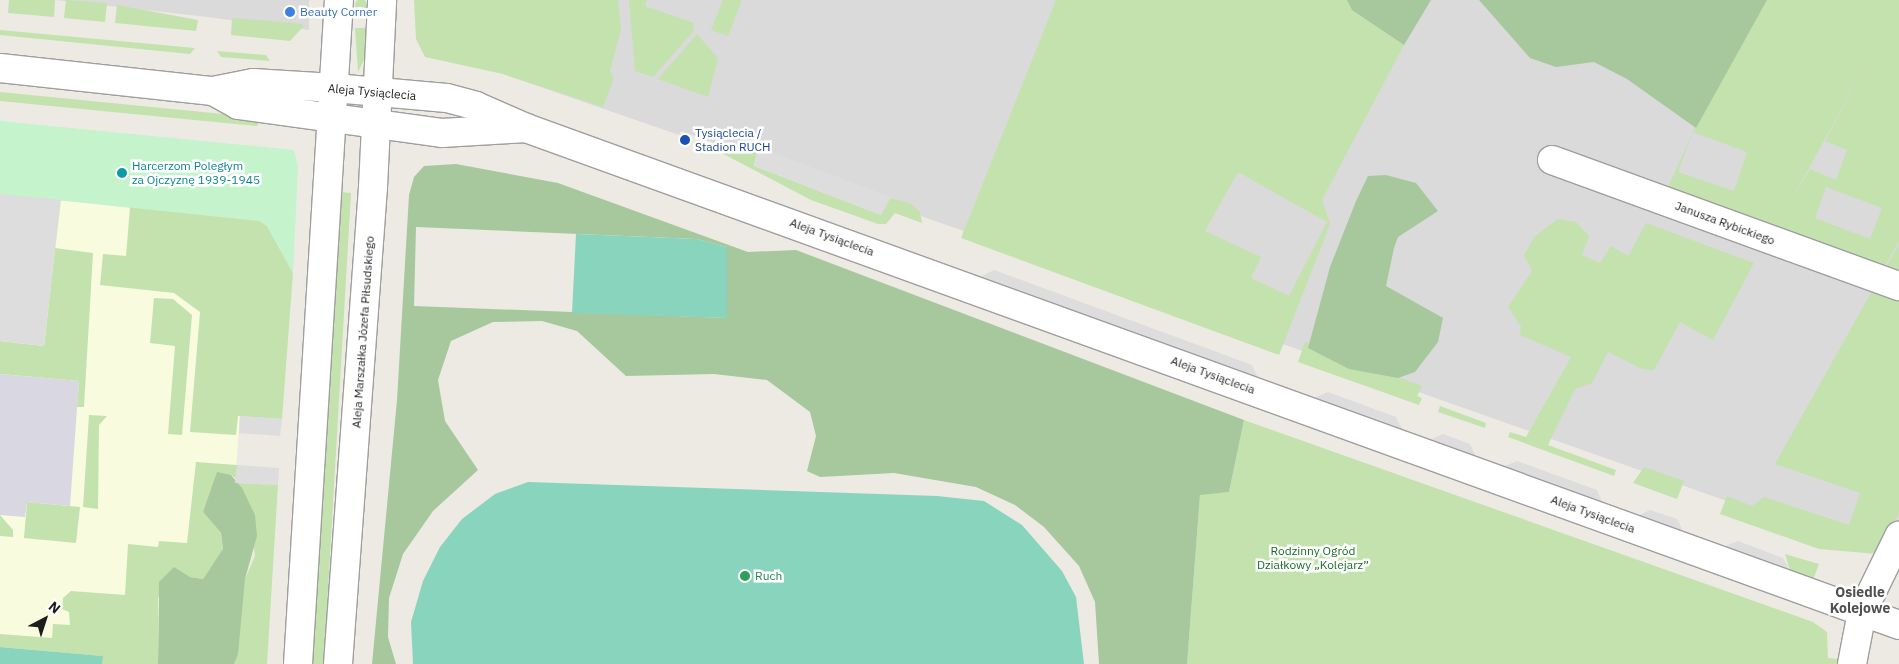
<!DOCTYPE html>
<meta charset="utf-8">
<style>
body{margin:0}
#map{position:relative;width:1899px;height:664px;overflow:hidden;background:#edeae3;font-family:"IBM Plex Sans",sans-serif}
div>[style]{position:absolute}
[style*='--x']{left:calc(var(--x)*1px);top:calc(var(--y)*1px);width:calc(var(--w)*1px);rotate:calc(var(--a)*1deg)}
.residential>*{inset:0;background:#dadada}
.education>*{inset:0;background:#f9fbde}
.grass>*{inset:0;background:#c3e2ae}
.round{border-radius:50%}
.forest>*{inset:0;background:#a6c89c}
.park>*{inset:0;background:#c4f3cc}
.pitch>*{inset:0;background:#89d4bd}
.parking>*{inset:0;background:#ddd}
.plaza>*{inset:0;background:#d9d8e2}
.roads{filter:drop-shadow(1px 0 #9e9e9e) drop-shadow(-1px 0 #9e9e9e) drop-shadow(0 1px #9e9e9e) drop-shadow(0 -1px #9e9e9e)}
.minor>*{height:28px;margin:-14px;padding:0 14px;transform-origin:14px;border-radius:14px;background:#fff}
.tertiary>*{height:28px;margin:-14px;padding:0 14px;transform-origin:14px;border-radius:14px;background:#fff}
.dots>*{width:14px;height:14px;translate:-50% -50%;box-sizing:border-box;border:2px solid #fff;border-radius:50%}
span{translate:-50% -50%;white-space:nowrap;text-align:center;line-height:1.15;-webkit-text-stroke:5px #fff;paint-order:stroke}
.shop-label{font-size:12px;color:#366cbe}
.left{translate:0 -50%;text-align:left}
.street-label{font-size:12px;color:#1d1d1d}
.transit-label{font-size:12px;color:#164399}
.culture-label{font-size:12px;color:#0d838f}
.park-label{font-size:12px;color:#176e25}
.leisure-label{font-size:12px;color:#27864d}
.neighbourhood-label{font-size:14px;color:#505050;font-weight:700}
.north{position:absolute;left:20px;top:594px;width:50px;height:50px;-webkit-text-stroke:4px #fff;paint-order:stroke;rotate:40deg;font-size:14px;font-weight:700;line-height:20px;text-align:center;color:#1d1d1d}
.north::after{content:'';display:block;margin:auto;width:18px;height:22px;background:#1d1d1d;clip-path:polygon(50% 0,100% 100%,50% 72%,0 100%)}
</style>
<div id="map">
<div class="residential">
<i style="clip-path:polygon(56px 0,309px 0,309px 30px,199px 16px)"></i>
<i style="clip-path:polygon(528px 0,1899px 0,1899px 562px,681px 131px,679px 135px,503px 74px)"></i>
</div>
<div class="education">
<i style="clip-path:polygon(0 194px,254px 221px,222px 664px,0 664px)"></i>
</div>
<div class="grass">
<i class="round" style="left:355px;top:-1px;width:12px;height:12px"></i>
<i style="clip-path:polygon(9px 0,55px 0,54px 17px,8px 13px)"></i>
<i style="clip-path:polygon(66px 0,107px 3px,105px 22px,64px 18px)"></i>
<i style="clip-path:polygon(414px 0,618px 0,621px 29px,610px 71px,614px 78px,603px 107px,503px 74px,425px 57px,416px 39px)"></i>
<i style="clip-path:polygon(629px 0,647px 0,645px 6px,694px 23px,693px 32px,653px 77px,635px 71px)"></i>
<i style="clip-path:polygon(723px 0,742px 0,728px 36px,711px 30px)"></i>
<i style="clip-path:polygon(evenodd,1056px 0,1347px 0,1352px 10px,1404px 45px,1322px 200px,1330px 224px,1279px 355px,961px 238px,1056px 0,1238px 172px,1327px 222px,1289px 296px,1251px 278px,1261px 257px,1205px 231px,1238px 172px)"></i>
<i style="clip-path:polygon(evenodd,1767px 0,1899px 0,1899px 241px,1882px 271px,1668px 187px,1693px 132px,1767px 0,1868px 60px,1825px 141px,1847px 150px,1836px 180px,1810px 169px,1791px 201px,1868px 60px,1767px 0,1693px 132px,1747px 152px,1734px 191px,1678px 172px,1693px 132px,1767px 0,1826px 187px,1882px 208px,1870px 239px,1815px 218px,1826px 187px)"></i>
<i style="clip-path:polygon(117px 5px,198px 20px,196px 31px,115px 23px)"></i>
<i style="clip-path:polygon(232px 18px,303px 24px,303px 27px,290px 41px,231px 35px)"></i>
<i style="clip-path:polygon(355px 28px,367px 28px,367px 54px,358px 72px)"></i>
<i style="clip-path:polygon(0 30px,195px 48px,190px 54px,0 35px)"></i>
<i style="clip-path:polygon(697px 34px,718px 58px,708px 97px,658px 79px)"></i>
<i style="clip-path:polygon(217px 51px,266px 55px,270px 61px,221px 57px)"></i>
<i style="clip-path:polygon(0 92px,263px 118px,257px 126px,0 101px)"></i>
<i style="clip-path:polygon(0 121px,118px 166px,134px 134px,267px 226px,293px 273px,282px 419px,238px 416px,236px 435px,190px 432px,200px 312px,174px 293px,100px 285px,103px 254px,126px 256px,130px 207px,0 194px)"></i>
<i style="clip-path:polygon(715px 139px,739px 148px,758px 146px,754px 166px,881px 215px,889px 198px,910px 203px,920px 212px,922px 223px,895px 213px,886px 224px,878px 224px,811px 200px,710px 147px)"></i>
<i style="clip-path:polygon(341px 192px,351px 193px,327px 607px,323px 664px,312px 664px)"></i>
<i style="clip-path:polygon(1558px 219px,1576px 222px,1589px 236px,1582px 255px,1600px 263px,1611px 246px,1628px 256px,1646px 223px,1754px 263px,1713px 340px,1680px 322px,1654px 370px,1642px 369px,1608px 352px,1592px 383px,1575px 389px,1548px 445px,1616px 470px,1614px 476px,1508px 437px,1510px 432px,1526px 437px,1571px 357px,1520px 335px,1521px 327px,1508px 307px,1532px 271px,1524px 255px,1535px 236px)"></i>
<i style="clip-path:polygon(1899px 244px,1899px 278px,1883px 272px)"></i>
<i style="clip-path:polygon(55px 248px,93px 253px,84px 407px,77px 407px,79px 381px,0 374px,0 341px,44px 346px)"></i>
<i style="clip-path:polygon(1872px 291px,1899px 301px,1899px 514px,1877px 554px,1819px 549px,1720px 514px,1727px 496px,1752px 506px,1764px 497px,1849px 525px,1860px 493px,1775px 464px)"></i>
<i style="clip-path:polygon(154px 298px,173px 299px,192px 315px,182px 435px,168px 434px,175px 346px,150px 343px)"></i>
<i style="clip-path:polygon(1305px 342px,1422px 386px,1417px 396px,1422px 398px,1419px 405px,1298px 362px)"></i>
<i style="clip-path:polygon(1440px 406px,1486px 423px,1485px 428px,1438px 412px)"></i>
<i style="clip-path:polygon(89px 415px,107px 416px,99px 425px,98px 509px,83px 507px)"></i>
<i style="clip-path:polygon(1244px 420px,1813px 622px,1827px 632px,1828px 658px,1838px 659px,1837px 664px,1187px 664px,1200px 494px,1229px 492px)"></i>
<i style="clip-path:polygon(196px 462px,237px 465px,236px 479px,231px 475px,214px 484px,203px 512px,221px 533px,223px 550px,203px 579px,190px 577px,158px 597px,158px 664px,102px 664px,102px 656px,0 647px,0 634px,52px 638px,53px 624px,70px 625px,69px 612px,62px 609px,63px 598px,71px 591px,125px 595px,128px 544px,158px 547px,159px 541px,187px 543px)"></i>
<i style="clip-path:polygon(1644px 467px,1684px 481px,1677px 499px,1633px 483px)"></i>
<i style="clip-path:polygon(238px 483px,278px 485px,267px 664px,234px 664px,245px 579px,255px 556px,249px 503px)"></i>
<i style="clip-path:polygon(27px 502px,80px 507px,76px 543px,24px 538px)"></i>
<i style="clip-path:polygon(0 515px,13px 530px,13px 537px,0 536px)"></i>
<i style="clip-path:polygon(1785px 554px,1819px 564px,1813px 580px,1790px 571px)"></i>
</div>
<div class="forest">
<i style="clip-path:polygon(1347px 0,1431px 0,1404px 45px,1352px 10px)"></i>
<i style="clip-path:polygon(1479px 0,1767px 0,1696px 128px,1627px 79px,1594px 62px,1556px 67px,1530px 58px)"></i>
<i style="clip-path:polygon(evenodd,456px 164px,558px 183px,748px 252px,796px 250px,1244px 420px,1229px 492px,1200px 495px,1187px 664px,1099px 664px,1095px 602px,1079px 566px,1044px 527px,1015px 505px,976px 487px,894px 473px,820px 477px,807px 471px,816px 436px,810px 412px,767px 380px,714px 374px,626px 376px,577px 331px,542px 321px,493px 322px,451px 341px,438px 380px,445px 421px,478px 470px,433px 511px,403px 554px,389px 598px,388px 637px,396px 664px,372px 664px,397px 400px,409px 195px,414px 177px,424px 166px,456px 164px,416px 227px,697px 239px,727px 247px,727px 318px,414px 306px,416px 227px)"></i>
<i style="clip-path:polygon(1386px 175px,1416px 183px,1438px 211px,1398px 237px,1394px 248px,1386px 286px,1443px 318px,1438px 342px,1415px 372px,1398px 378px,1349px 369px,1308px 348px,1330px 267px,1356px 201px,1368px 176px)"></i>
<i style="clip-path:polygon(217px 472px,231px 475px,242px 488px,255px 515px,257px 536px,245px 579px,238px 654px,234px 664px,158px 664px,159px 582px,174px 567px,190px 577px,203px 579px,223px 549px,221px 533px,203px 512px)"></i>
</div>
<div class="park">
<i style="clip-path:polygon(0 121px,294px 150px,298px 167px,293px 273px,267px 226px,259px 221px,0 194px)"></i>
</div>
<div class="pitch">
<i style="clip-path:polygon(576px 234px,697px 239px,727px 247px,727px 318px,572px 313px)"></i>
<i style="clip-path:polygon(528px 482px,937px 496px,984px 501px,1022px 525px,1062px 571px,1076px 597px,1084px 664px,413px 664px,411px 622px,423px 581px,440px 547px,462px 519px,495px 494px)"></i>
<i style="clip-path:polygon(0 647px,103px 656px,102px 664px,0 664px)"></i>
</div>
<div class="parking">
<i style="clip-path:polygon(759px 147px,891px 197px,881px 215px,754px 166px)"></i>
<i style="clip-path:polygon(0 194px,61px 200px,44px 346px,0 341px)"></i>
<i style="clip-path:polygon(994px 270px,1252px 365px,1258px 378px,980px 277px)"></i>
<i style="clip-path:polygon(1328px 392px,1396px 417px,1403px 431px,1314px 398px)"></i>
<i style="clip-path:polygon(240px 416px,282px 419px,280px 436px,239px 433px)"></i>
<i style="clip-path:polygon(1443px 434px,1470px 444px,1476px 457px,1430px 440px)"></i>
<i style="clip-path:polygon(1517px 461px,1597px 490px,1603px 504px,1502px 467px)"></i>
<i style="clip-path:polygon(237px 465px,279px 468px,278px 485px,235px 483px)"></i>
<i style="clip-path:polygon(1650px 510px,1677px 519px,1684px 533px,1637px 516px)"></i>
<i style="clip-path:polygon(1738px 541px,1783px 558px,1790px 571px,1723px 547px)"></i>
</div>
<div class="plaza">
<i style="clip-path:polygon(0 374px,79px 381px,70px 506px,27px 502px,25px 517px,0 515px)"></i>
</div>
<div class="roads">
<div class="minor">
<i style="--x:0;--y:68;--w:214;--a:6.2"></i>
<i style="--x:213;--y:91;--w:41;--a:-11.3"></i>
<i style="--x:253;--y:83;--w:81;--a:3.5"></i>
<i style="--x:334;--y:88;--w:113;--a:5.1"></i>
<i style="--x:447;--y:98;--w:30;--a:15"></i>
<i style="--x:476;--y:106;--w:55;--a:23.7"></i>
<i style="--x:526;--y:128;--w:1460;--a:19.9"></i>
<i style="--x:213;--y:91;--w:29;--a:29"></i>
<i style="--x:238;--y:105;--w:207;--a:7.8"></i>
<i style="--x:443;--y:133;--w:83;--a:-3.4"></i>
<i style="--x:1552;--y:160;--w:369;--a:20"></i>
<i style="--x:1852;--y:664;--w:53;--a:-79.1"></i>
<i style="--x:1862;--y:612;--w:85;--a:-64"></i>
</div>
<div class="tertiary">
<i style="--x:298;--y:664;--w:665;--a:-86.47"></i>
<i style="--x:338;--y:664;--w:478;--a:-85.8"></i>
<i style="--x:373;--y:187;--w:187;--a:-87.2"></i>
</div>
</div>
<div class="dots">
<i style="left:290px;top:12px;background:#3f7fe0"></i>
<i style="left:685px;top:140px;background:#1a4fb4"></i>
<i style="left:122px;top:173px;background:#0f9aa8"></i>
<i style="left:745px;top:576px;background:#2e9e5b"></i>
</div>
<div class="shop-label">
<span class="left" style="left:300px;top:12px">Beauty Corner</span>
</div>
<div class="street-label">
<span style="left:372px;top:92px;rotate:5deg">Aleja Tysiąclecia</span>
<span style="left:1725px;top:223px;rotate:20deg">Janusza Rybickiego</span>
<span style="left:832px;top:237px;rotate:20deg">Aleja Tysiąclecia</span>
<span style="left:363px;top:332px;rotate:-86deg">Aleja Marszałka Józefa Piłsudskiego</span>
<span style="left:1213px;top:375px;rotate:20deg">Aleja Tysiąclecia</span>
<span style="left:1593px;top:514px;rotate:20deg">Aleja Tysiąclecia</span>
</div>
<div class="transit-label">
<span class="left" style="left:695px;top:140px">Tysiąclecia /<br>Stadion RUCH</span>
</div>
<div class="culture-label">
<span class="left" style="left:132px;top:173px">Harcerzom Poległym<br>za Ojczyznę 1939-1945</span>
</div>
<div class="park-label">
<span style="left:1313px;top:558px">Rodzinny Ogród<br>Działkowy „Kolejarz”</span>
</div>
<div class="leisure-label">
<span class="left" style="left:755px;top:576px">Ruch</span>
</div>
<div class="neighbourhood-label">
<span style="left:1860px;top:600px">Osiedle<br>Kolejowe</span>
</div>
<div class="north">N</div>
</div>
